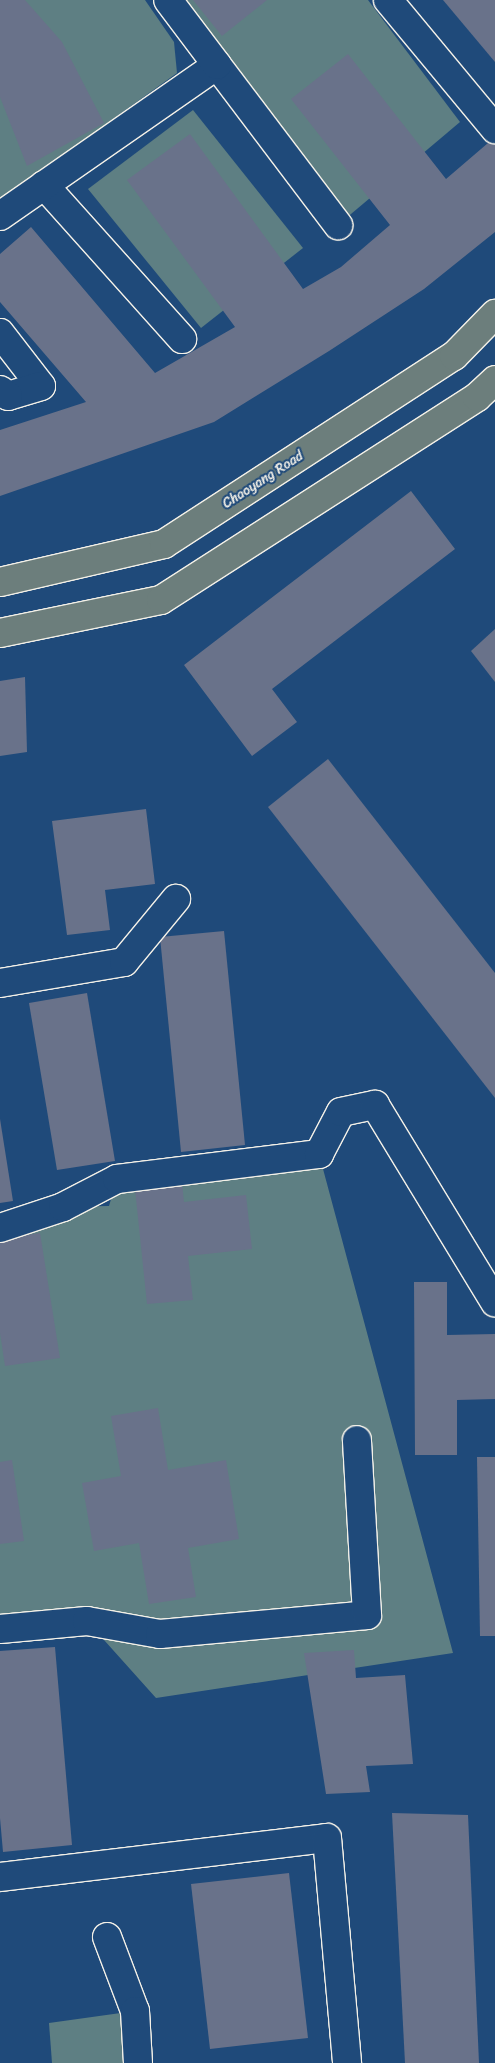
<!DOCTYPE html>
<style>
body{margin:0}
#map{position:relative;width:495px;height:2063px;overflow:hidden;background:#1f4a7a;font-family:Sriracha,sans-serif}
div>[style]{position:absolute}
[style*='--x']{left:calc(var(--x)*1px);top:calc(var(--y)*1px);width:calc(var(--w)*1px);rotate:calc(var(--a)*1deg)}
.green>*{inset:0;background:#5e7f83}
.building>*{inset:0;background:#69728a}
.roads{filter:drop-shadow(1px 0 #f4f1e8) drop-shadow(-1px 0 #f4f1e8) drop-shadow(0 1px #f4f1e8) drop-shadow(0 -1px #f4f1e8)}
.minor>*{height:28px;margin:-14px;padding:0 14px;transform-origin:14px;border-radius:14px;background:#1f4a7a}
.major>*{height:28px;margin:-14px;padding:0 14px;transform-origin:14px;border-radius:14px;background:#6c7e7c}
span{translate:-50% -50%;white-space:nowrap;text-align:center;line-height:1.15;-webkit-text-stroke:4px #1f4a7a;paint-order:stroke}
.street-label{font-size:14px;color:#f4f1e8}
</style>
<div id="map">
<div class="green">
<i style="clip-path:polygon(0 0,145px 0,174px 42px,177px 73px,0 200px)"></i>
<i style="clip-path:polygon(168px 0,368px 0,460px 122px,338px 225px)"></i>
<i style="clip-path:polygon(193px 110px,303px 248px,201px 328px,88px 189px)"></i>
<i style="clip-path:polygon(319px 1154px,453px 1653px,156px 1698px,87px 1621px,0 1629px,0 1226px,53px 1207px,109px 1206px,117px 1179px)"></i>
<i style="clip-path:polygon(135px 2011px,138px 2063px,52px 2063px,49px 2023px)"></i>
</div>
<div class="building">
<i style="clip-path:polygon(0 0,25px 0,62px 42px,104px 123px,27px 166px,0 97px)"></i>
<i style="clip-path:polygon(193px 0,267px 0,222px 36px)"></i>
<i style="clip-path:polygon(443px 0,495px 0,495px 62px)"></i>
<i style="clip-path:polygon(348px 54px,446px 179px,495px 137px,495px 232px,424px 289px,329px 351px,214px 422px,0 496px,0 430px,86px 402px,0 302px,0 254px,31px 227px,155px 373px,235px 327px,127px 180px,190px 134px,303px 289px,341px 267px,390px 225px,291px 99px)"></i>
<i style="clip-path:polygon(411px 491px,455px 549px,272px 689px,297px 722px,252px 756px,184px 665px)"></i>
<i style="clip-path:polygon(495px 629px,495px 682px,471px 651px)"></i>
<i style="clip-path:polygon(25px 677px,27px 752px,0 756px,0 681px)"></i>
<i style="clip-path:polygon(328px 759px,495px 973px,495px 1098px,268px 807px)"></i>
<i style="clip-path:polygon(146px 809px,155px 884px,105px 890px,110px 930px,67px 935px,52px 821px)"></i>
<i style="clip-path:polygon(224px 931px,245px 1145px,181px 1152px,160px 937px)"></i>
<i style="clip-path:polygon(87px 993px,115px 1161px,57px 1170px,29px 1003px)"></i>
<i style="clip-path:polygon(0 1119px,13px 1201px,0 1203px)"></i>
<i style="clip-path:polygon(180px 1165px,184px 1202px,246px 1195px,252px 1249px,188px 1256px,193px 1300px,147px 1304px,133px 1170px)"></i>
<i style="clip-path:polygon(40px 1233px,60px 1358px,5px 1366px,0 1333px,0 1239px)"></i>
<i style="clip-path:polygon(414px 1282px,447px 1282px,447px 1335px,495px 1334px,495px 1399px,457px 1400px,457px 1455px,415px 1455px)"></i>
<i style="clip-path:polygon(158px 1408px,168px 1470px,226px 1460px,239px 1539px,188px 1548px,196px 1597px,149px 1604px,139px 1543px,94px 1551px,82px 1483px,121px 1476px,111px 1416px)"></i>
<i style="clip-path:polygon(477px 1457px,495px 1457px,495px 1636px,480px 1636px)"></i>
<i style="clip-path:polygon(12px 1460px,24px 1541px,0 1544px,0 1462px)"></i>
<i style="clip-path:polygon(55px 1647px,72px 1845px,3px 1852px,0 1818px,0 1651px)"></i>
<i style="clip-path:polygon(354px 1650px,356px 1678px,405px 1675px,413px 1764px,366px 1766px,370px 1792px,326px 1794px,304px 1653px)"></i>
<i style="clip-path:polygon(392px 1813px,468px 1815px,479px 2063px,405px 2063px)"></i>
<i style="clip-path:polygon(289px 1873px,308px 2038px,210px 2049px,191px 1884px)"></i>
</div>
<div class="roads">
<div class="minor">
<i style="--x:388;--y:0;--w:168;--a:50.3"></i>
<i style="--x:217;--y:65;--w:201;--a:52.9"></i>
<i style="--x:44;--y:185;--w:207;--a:48.1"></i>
<i style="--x:0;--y:216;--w:264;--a:-34.8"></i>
<i style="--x:217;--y:65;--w:81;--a:-127"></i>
<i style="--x:0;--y:333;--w:67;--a:52.3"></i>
<i style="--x:41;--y:386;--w:34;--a:163"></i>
<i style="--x:8;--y:396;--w:10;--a:-143"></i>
<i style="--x:0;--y:983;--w:126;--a:-9.6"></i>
<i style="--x:124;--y:962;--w:82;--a:-50.5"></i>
<i style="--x:0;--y:1228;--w:66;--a:-18.4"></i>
<i style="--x:63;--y:1207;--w:61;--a:-27.4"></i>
<i style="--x:117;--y:1179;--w:204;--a:-7.1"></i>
<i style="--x:319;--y:1154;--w:47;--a:-62.4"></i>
<i style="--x:341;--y:1112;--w:35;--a:-12"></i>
<i style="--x:375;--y:1105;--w:231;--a:58.7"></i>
<i style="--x:0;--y:1629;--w:87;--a:-5.3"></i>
<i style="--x:87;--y:1621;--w:74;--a:10.1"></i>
<i style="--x:160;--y:1634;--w:208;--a:-5.2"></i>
<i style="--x:367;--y:1615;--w:175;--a:-93.3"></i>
<i style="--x:0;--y:1877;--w:329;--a:-6.8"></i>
<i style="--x:327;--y:1838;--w:226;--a:84.9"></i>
<i style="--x:107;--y:1937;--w:79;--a:69.3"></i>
<i style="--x:135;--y:2011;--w:52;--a:86.7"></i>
</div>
<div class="major">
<i style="--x:0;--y:582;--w:168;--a:-13"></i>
<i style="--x:164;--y:544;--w:346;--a:-33"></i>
<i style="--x:454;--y:356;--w:59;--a:-45.7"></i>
<i style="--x:0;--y:633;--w:164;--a:-11.6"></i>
<i style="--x:161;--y:600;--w:376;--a:-32.7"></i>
<i style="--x:477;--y:397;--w:25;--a:-43"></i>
</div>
</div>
<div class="street-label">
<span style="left:263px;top:480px;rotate:-33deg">Chaoyang Road</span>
</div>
</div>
